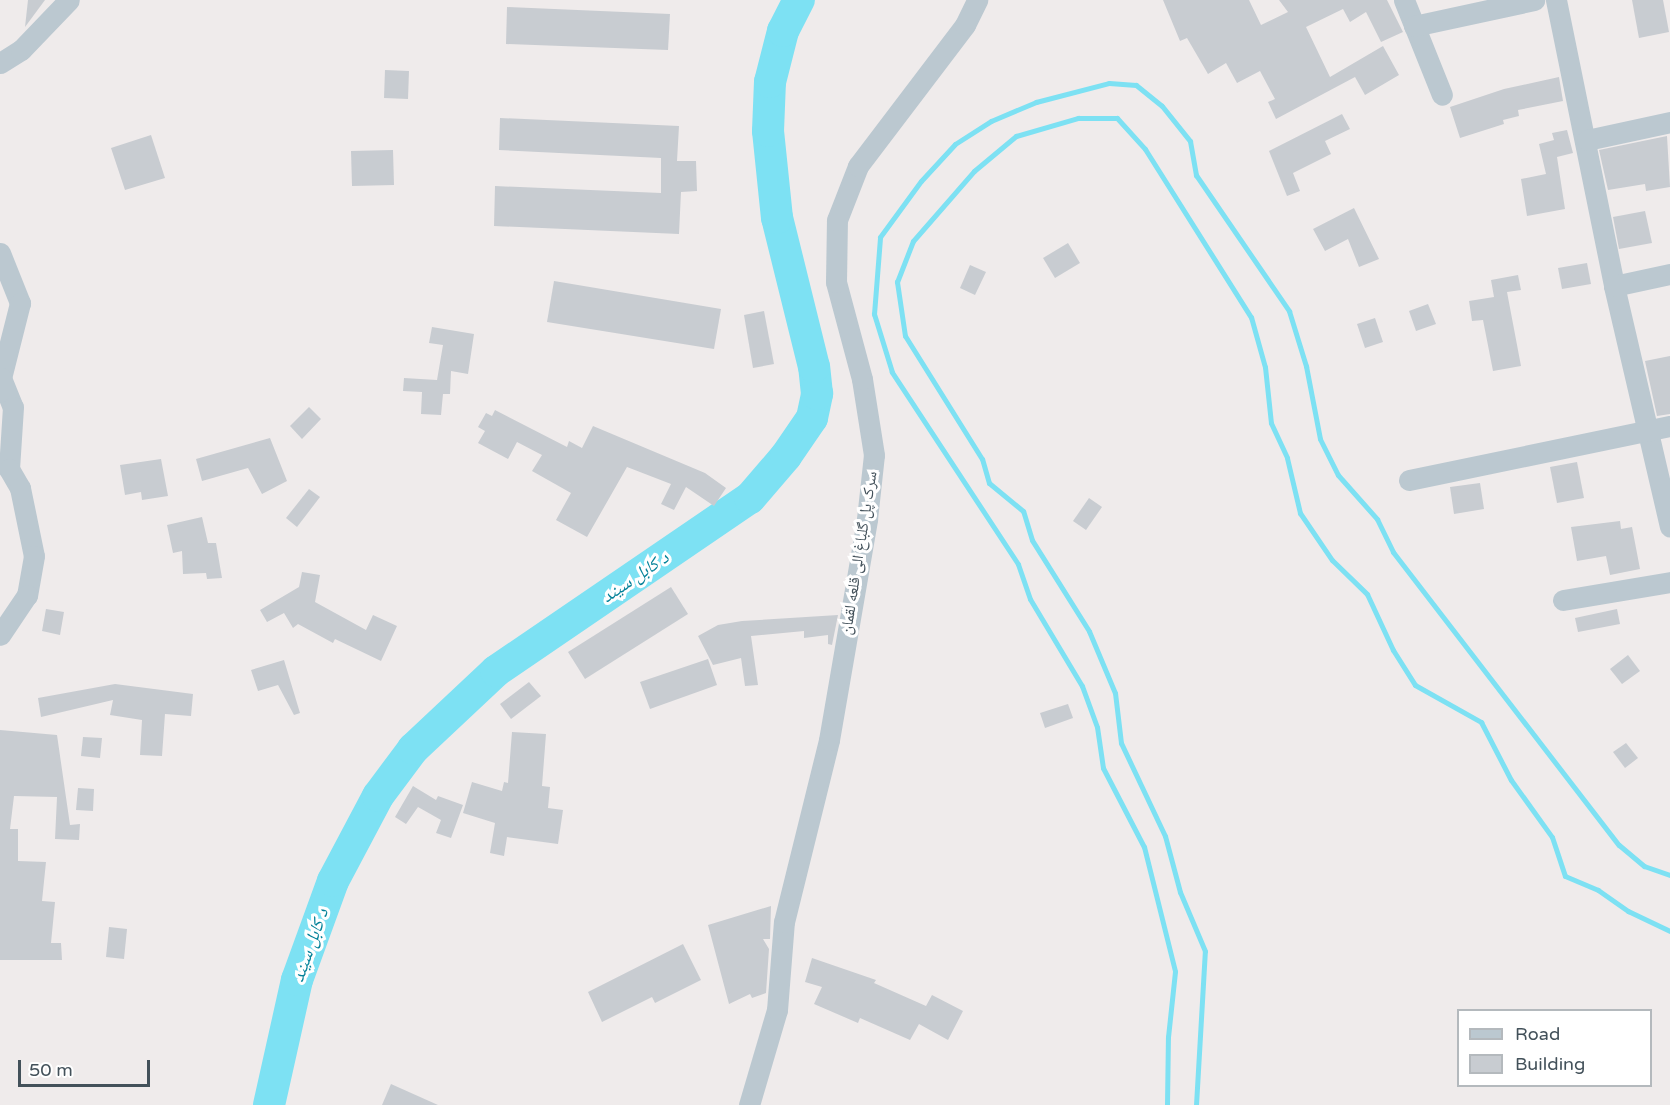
<!DOCTYPE html>
<meta charset="utf-8">
<style>
body{margin:0}
#map{position:relative;width:1670px;height:1105px;overflow:hidden;background:#efebeb;font-family:"Varela Round","Noto Naskh Arabic",sans-serif}
div>[style]{position:absolute}
[style*='--x']{left:calc(var(--x)*1px);top:calc(var(--y)*1px);width:calc(var(--w)*1px);rotate:calc(var(--a)*1deg)}
.stream>*{height:5px;margin:-2.5px;padding:0 2.5px;transform-origin:2.5px;border-radius:2.5px;background:#7de1f3}
.river>*{height:32px;margin:-16px;padding:0 16px;transform-origin:16px;border-radius:16px;background:#7de1f3}
.building>*{inset:0;background:#c8ccd1}
.minor>*{height:21px;margin:-10.5px;padding:0 10.5px;transform-origin:10.5px;border-radius:10.5px;background:#bbc8d0}
span{translate:-50% -50%;white-space:nowrap;text-align:center;line-height:1.15;-webkit-text-stroke:6px #fff;paint-order:stroke}
.street-label{font-size:16px;color:#43515a}
.water-label{font-size:18px;color:#038198;font-style:italic}
.legend{position:absolute;left:1457px;top:1009px;width:195px;height:78px;box-sizing:border-box;background:#fff;border:2px solid #b4b9bd;margin:0;padding:8px 10px;list-style:none;font-size:18px;color:#43515a}
.legend li{display:flex;align-items:center;gap:12px;height:30px}
.legend b{width:30px;border:2px solid #b4b9bd}
.scale{position:absolute;left:18px;top:1060px;width:132px;height:27px;box-sizing:border-box;border:3px solid #43515a;border-top:0;padding-left:8px;font-size:18px;line-height:21px;white-space:nowrap;color:#43515a;-webkit-text-stroke:4px #fff;paint-order:stroke}
</style>
<div id="map">
<div class="stream">
<i style="--x:1167;--y:1105;--w:68;--a:-89.2"></i>
<i style="--x:1168;--y:1037;--w:66;--a:-83.9"></i>
<i style="--x:1175;--y:971;--w:128;--a:-104"></i>
<i style="--x:1144;--y:847;--w:89;--a:-117.4"></i>
<i style="--x:1103;--y:768;--w:41;--a:-98.3"></i>
<i style="--x:1097;--y:727;--w:44;--a:-110.1"></i>
<i style="--x:1082;--y:686;--w:101;--a:-120.9"></i>
<i style="--x:1030;--y:599;--w:37;--a:-109"></i>
<i style="--x:1018;--y:564;--w:230;--a:-123.3"></i>
<i style="--x:892;--y:372;--w:61;--a:-107.2"></i>
<i style="--x:874;--y:314;--w:77;--a:-85.5"></i>
<i style="--x:880;--y:237;--w:69;--a:-53.8"></i>
<i style="--x:921;--y:181;--w:50;--a:-47.4"></i>
<i style="--x:955;--y:144;--w:43;--a:-32.6"></i>
<i style="--x:991;--y:121;--w:49;--a:-22.9"></i>
<i style="--x:1036;--y:102;--w:75;--a:-14.6"></i>
<i style="--x:1109;--y:83;--w:27;--a:4"></i>
<i style="--x:1136;--y:85;--w:33;--a:39"></i>
<i style="--x:1162;--y:106;--w:45;--a:51.3"></i>
<i style="--x:1190;--y:141;--w:35;--a:80"></i>
<i style="--x:1196;--y:175;--w:165;--a:55.6"></i>
<i style="--x:1289;--y:311;--w:58;--a:72.8"></i>
<i style="--x:1306;--y:366;--w:74;--a:79.1"></i>
<i style="--x:1320;--y:439;--w:40;--a:63.4"></i>
<i style="--x:1338;--y:475;--w:59;--a:48.4"></i>
<i style="--x:1377;--y:519;--w:37;--a:64"></i>
<i style="--x:1393;--y:552;--w:370;--a:52.4"></i>
<i style="--x:1619;--y:845;--w:33;--a:40"></i>
<i style="--x:1644;--y:866;--w:28;--a:19"></i>
<i style="--x:1196;--y:1105;--w:154;--a:-86.7"></i>
<i style="--x:1205;--y:951;--w:64;--a:-113"></i>
<i style="--x:1180;--y:892;--w:58;--a:-105"></i>
<i style="--x:1165;--y:836;--w:103;--a:-115.3"></i>
<i style="--x:1121;--y:743;--w:50;--a:-96.8"></i>
<i style="--x:1115;--y:693;--w:67;--a:-112.8"></i>
<i style="--x:1089;--y:631;--w:107;--a:-122.1"></i>
<i style="--x:1032;--y:540;--w:30;--a:-107"></i>
<i style="--x:1023;--y:511;--w:44;--a:-140.5"></i>
<i style="--x:989;--y:483;--w:25;--a:-106"></i>
<i style="--x:982;--y:459;--w:145;--a:-122"></i>
<i style="--x:905;--y:336;--w:55;--a:-98.4"></i>
<i style="--x:897;--y:282;--w:44;--a:-68.7"></i>
<i style="--x:913;--y:241;--w:93;--a:-48.9"></i>
<i style="--x:974;--y:171;--w:55;--a:-39.8"></i>
<i style="--x:1016;--y:136;--w:65;--a:-16.2"></i>
<i style="--x:1078;--y:118;--w:39;--a:0"></i>
<i style="--x:1117;--y:118;--w:42;--a:47.9"></i>
<i style="--x:1145;--y:149;--w:199;--a:57.8"></i>
<i style="--x:1251;--y:317;--w:52;--a:74.4"></i>
<i style="--x:1265;--y:367;--w:56;--a:83.9"></i>
<i style="--x:1271;--y:423;--w:38;--a:65"></i>
<i style="--x:1287;--y:458;--w:57;--a:76.7"></i>
<i style="--x:1300;--y:513;--w:57;--a:55.8"></i>
<i style="--x:1332;--y:560;--w:49;--a:44.2"></i>
<i style="--x:1367;--y:594;--w:62;--a:65.1"></i>
<i style="--x:1393;--y:650;--w:41;--a:57.8"></i>
<i style="--x:1415;--y:685;--w:76;--a:29.3"></i>
<i style="--x:1481;--y:722;--w:65;--a:62.7"></i>
<i style="--x:1511;--y:780;--w:70;--a:54.3"></i>
<i style="--x:1552;--y:837;--w:41;--a:71.6"></i>
<i style="--x:1565;--y:876;--w:36;--a:23"></i>
<i style="--x:1598;--y:890;--w:37;--a:35"></i>
<i style="--x:1628;--y:911;--w:47;--a:25.5"></i>
</div>
<div class="river">
<i style="--x:269;--y:1105;--w:128;--a:-77.4"></i>
<i style="--x:297;--y:980;--w:105;--a:-70"></i>
<i style="--x:333;--y:881;--w:96;--a:-62.1"></i>
<i style="--x:378;--y:796;--w:59;--a:-53.3"></i>
<i style="--x:413;--y:749;--w:114;--a:-43.2"></i>
<i style="--x:496;--y:671;--w:307;--a:-34.3"></i>
<i style="--x:750;--y:498;--w:55;--a:-49.4"></i>
<i style="--x:786;--y:456;--w:46;--a:-55.6"></i>
<i style="--x:812;--y:418;--w:25;--a:-78"></i>
<i style="--x:817;--y:394;--w:27;--a:-96"></i>
<i style="--x:814;--y:367;--w:154;--a:-103.9"></i>
<i style="--x:777;--y:218;--w:87;--a:-95.9"></i>
<i style="--x:768;--y:131;--w:49;--a:-87.7"></i>
<i style="--x:770;--y:82;--w:53;--a:-75.7"></i>
<i style="--x:783;--y:31;--w:35;--a:-63"></i>
</div>
<div class="building">
<i style="clip-path:polygon(28px 0,45px 0,25px 27px)"></i>
<i style="clip-path:polygon(1163px 0,1249px 0,1261px 25px,1288px 12px,1279px 0,1387px 0,1403px 32px,1381px 42px,1366px 12px,1350px 22px,1343px 9px,1306px 27px,1330px 77px,1383px 46px,1399px 75px,1365px 95px,1355px 77px,1276px 119px,1268px 102px,1275px 99px,1260px 71px,1237px 83px,1226px 63px,1208px 74px,1187px 38px,1180px 41px)"></i>
<i style="clip-path:polygon(1632px 0,1663px 0,1669px 32px,1639px 38px)"></i>
<i style="clip-path:polygon(507px 7px,670px 14px,668px 50px,506px 44px)"></i>
<i style="clip-path:polygon(385px 70px,409px 71px,408px 99px,384px 98px)"></i>
<i style="clip-path:polygon(1559px 77px,1563px 101px,1518px 110px,1519px 116px,1503px 120px,1504px 124px,1460px 138px,1450px 107px,1504px 89px)"></i>
<i style="clip-path:polygon(1342px 114px,1350px 129px,1325px 141px,1331px 154px,1293px 173px,1300px 191px,1287px 196px,1269px 151px)"></i>
<i style="clip-path:polygon(500px 118px,679px 126px,677px 161px,696px 161px,697px 191px,681px 192px,679px 234px,494px 226px,495px 186px,661px 193px,661px 158px,499px 150px)"></i>
<i style="clip-path:polygon(1567px 130px,1573px 153px,1557px 157px,1565px 209px,1527px 216px,1521px 179px,1546px 174px,1539px 144px,1554px 140px,1552px 133px)"></i>
<i style="clip-path:polygon(151px 135px,165px 178px,125px 190px,111px 148px)"></i>
<i style="clip-path:polygon(1667px 136px,1670px 187px,1646px 191px,1645px 184px,1608px 190px,1599px 150px)"></i>
<i style="clip-path:polygon(393px 150px,394px 185px,352px 186px,351px 151px)"></i>
<i style="clip-path:polygon(1354px 208px,1379px 259px,1359px 267px,1348px 239px,1325px 251px,1313px 229px)"></i>
<i style="clip-path:polygon(1645px 211px,1652px 243px,1619px 249px,1613px 217px)"></i>
<i style="clip-path:polygon(1068px 243px,1080px 263px,1055px 278px,1043px 258px)"></i>
<i style="clip-path:polygon(1587px 263px,1591px 284px,1562px 289px,1558px 268px)"></i>
<i style="clip-path:polygon(970px 265px,986px 272px,975px 295px,960px 288px)"></i>
<i style="clip-path:polygon(1518px 275px,1521px 290px,1507px 292px,1521px 366px,1493px 371px,1483px 320px,1472px 321px,1469px 301px,1494px 297px,1491px 280px)"></i>
<i style="clip-path:polygon(554px 281px,721px 309px,714px 349px,547px 322px)"></i>
<i style="clip-path:polygon(1428px 304px,1436px 324px,1416px 331px,1409px 311px)"></i>
<i style="clip-path:polygon(764px 311px,774px 364px,753px 368px,744px 315px)"></i>
<i style="clip-path:polygon(1375px 318px,1383px 342px,1365px 348px,1357px 324px)"></i>
<i style="clip-path:polygon(432px 327px,474px 334px,468px 374px,451px 371px,450px 394px,443px 394px,441px 415px,421px 414px,422px 392px,403px 391px,404px 378px,437px 380px,443px 345px,429px 343px)"></i>
<i style="clip-path:polygon(1670px 356px,1670px 414px,1657px 416px,1645px 361px)"></i>
<i style="clip-path:polygon(309px 407px,321px 419px,302px 439px,290px 426px)"></i>
<i style="clip-path:polygon(495px 410px,567px 447px,569px 441px,582px 448px,593px 426px,705px 473px,726px 488px,714px 506px,686px 487px,674px 510px,661px 504px,671px 484px,627px 467px,587px 537px,556px 520px,571px 493px,532px 471px,542px 455px,517px 442px,508px 459px,478px 443px,485px 431px,478px 427px,486px 413px,492px 416px)"></i>
<i style="clip-path:polygon(270px 438px,287px 481px,262px 494px,248px 468px,202px 481px,196px 459px)"></i>
<i style="clip-path:polygon(161px 459px,168px 496px,142px 500px,141px 492px,125px 495px,120px 465px)"></i>
<i style="clip-path:polygon(1577px 462px,1584px 498px,1557px 503px,1550px 467px)"></i>
<i style="clip-path:polygon(1480px 483px,1484px 509px,1454px 514px,1450px 487px)"></i>
<i style="clip-path:polygon(309px 489px,320px 497px,297px 527px,286px 518px)"></i>
<i style="clip-path:polygon(1089px 498px,1102px 507px,1086px 530px,1073px 521px)"></i>
<i style="clip-path:polygon(202px 517px,208px 543px,216px 543px,222px 578px,207px 579px,206px 573px,183px 574px,182px 551px,173px 553px,167px 525px)"></i>
<i style="clip-path:polygon(1620px 521px,1621px 529px,1632px 527px,1640px 569px,1610px 575px,1606px 556px,1577px 561px,1571px 527px)"></i>
<i style="clip-path:polygon(302px 572px,320px 575px,315px 602px,366px 630px,373px 615px,397px 626px,381px 661px,335px 639px,333px 643px,298px 624px,293px 628px,284px 613px,267px 622px,260px 610px,299px 587px)"></i>
<i style="clip-path:polygon(671px 587px,688px 614px,585px 679px,568px 652px)"></i>
<i style="clip-path:polygon(46px 609px,64px 612px,60px 635px,42px 631px)"></i>
<i style="clip-path:polygon(1617px 609px,1620px 624px,1578px 632px,1575px 618px)"></i>
<i style="clip-path:polygon(838px 615px,832px 645px,828px 644px,828px 635px,804px 638px,804px 631px,751px 636px,758px 685px,745px 686px,741px 658px,713px 665px,698px 636px,718px 625px,742px 621px)"></i>
<i style="clip-path:polygon(1628px 655px,1640px 671px,1622px 684px,1610px 669px)"></i>
<i style="clip-path:polygon(708px 659px,717px 685px,650px 709px,640px 682px)"></i>
<i style="clip-path:polygon(284px 660px,300px 713px,294px 715px,278px 685px,258px 691px,251px 670px)"></i>
<i style="clip-path:polygon(529px 682px,541px 696px,511px 719px,500px 704px)"></i>
<i style="clip-path:polygon(115px 684px,193px 694px,191px 716px,165px 714px,162px 756px,140px 755px,142px 720px,110px 715px,113px 700px,41px 717px,38px 698px)"></i>
<i style="clip-path:polygon(1068px 704px,1073px 718px,1045px 728px,1040px 713px)"></i>
<i style="clip-path:polygon(0 730px,57px 735px,70px 825px,80px 824px,79px 840px,55px 839px,57px 797px,14px 796px,10px 829px,18px 829px,18px 861px,46px 862px,42px 901px,55px 902px,51px 943px,61px 943px,62px 960px,0 960px)"></i>
<i style="clip-path:polygon(512px 732px,546px 734px,542px 786px,550px 787px,548px 808px,563px 810px,558px 844px,507px 837px,504px 856px,490px 853px,495px 823px,463px 813px,472px 782px,502px 791px,504px 782px,508px 783px)"></i>
<i style="clip-path:polygon(83px 737px,102px 738px,100px 758px,81px 756px)"></i>
<i style="clip-path:polygon(1626px 743px,1638px 758px,1625px 768px,1613px 752px)"></i>
<i style="clip-path:polygon(413px 786px,436px 800px,438px 796px,463px 805px,451px 838px,436px 833px,441px 820px,418px 807px,406px 824px,395px 817px)"></i>
<i style="clip-path:polygon(78px 788px,94px 789px,93px 811px,76px 810px)"></i>
<i style="clip-path:polygon(771px 906px,770px 939px,763px 939px,769px 949px,766px 993px,752px 998px,750px 994px,729px 1004px,708px 925px)"></i>
<i style="clip-path:polygon(109px 927px,127px 929px,124px 959px,106px 957px)"></i>
<i style="clip-path:polygon(683px 944px,701px 980px,655px 1003px,652px 997px,602px 1022px,588px 992px)"></i>
<i style="clip-path:polygon(812px 958px,876px 980px,874px 983px,926px 1006px,932px 995px,963px 1011px,948px 1040px,919px 1024px,910px 1040px,860px 1018px,858px 1023px,814px 1004px,822px 987px,805px 982px)"></i>
<i style="clip-path:polygon(391px 1084px,438px 1105px,382px 1105px)"></i>
</div>
<div class="minor">
<i style="--x:1404;--y:0;--w:102;--a:68.2"></i>
<i style="--x:1556;--y:0;--w:292;--a:78.5"></i>
<i style="--x:1614;--y:286;--w:247;--a:76.9"></i>
<i style="--x:1414;--y:26;--w:123;--a:-12.2"></i>
<i style="--x:0;--y:63;--w:25;--a:-32"></i>
<i style="--x:21;--y:50;--w:69;--a:-46.2"></i>
<i style="--x:1587;--y:140;--w:85;--a:-12.2"></i>
<i style="--x:0;--y:253;--w:54;--a:68.2"></i>
<i style="--x:20;--y:303;--w:77;--a:104.2"></i>
<i style="--x:1;--y:378;--w:31;--a:68"></i>
<i style="--x:13;--y:407;--w:62;--a:93.7"></i>
<i style="--x:9;--y:469;--w:22;--a:60"></i>
<i style="--x:20;--y:488;--w:69;--a:78.4"></i>
<i style="--x:34;--y:556;--w:40;--a:100"></i>
<i style="--x:27;--y:595;--w:48;--a:124"></i>
<i style="--x:1614;--y:286;--w:57;--a:-12.1"></i>
<i style="--x:1409;--y:480;--w:267;--a:-11.7"></i>
<i style="--x:1563;--y:600;--w:109;--a:-9.5"></i>
<i style="--x:749;--y:1105;--w:99;--a:-73.6"></i>
<i style="--x:777;--y:1010;--w:88;--a:-85.5"></i>
<i style="--x:784;--y:922;--w:187;--a:-76.1"></i>
<i style="--x:829;--y:740;--w:224;--a:-80.2"></i>
<i style="--x:867;--y:519;--w:64;--a:-83.8"></i>
<i style="--x:874;--y:455;--w:77;--a:-99"></i>
<i style="--x:862;--y:379;--w:100;--a:-105"></i>
<i style="--x:836;--y:282;--w:62;--a:-89.1"></i>
<i style="--x:837;--y:220;--w:58;--a:-68.7"></i>
<i style="--x:858;--y:166;--w:177;--a:-52.8"></i>
<i style="--x:965;--y:25;--w:28;--a:-64"></i>
</div>
<div class="street-label">
<span style="left:859px;top:553px;rotate:-81deg">سرک پل گلباغ الی قلعه لقمان</span>
</div>
<div class="water-label">
<span style="left:635px;top:577px;rotate:-34deg">د کابل سيند</span>
<span style="left:310px;top:945px;rotate:-70deg">د کابل سيند</span>
</div>
<ul class="legend">
<li><b style="height:8px;background:#bbc8d0"></b>Road</li>
<li><b style="height:16px;background:#c8ccd1"></b>Building</li>
</ul>
<div class="scale">50 m</div>
</div>
